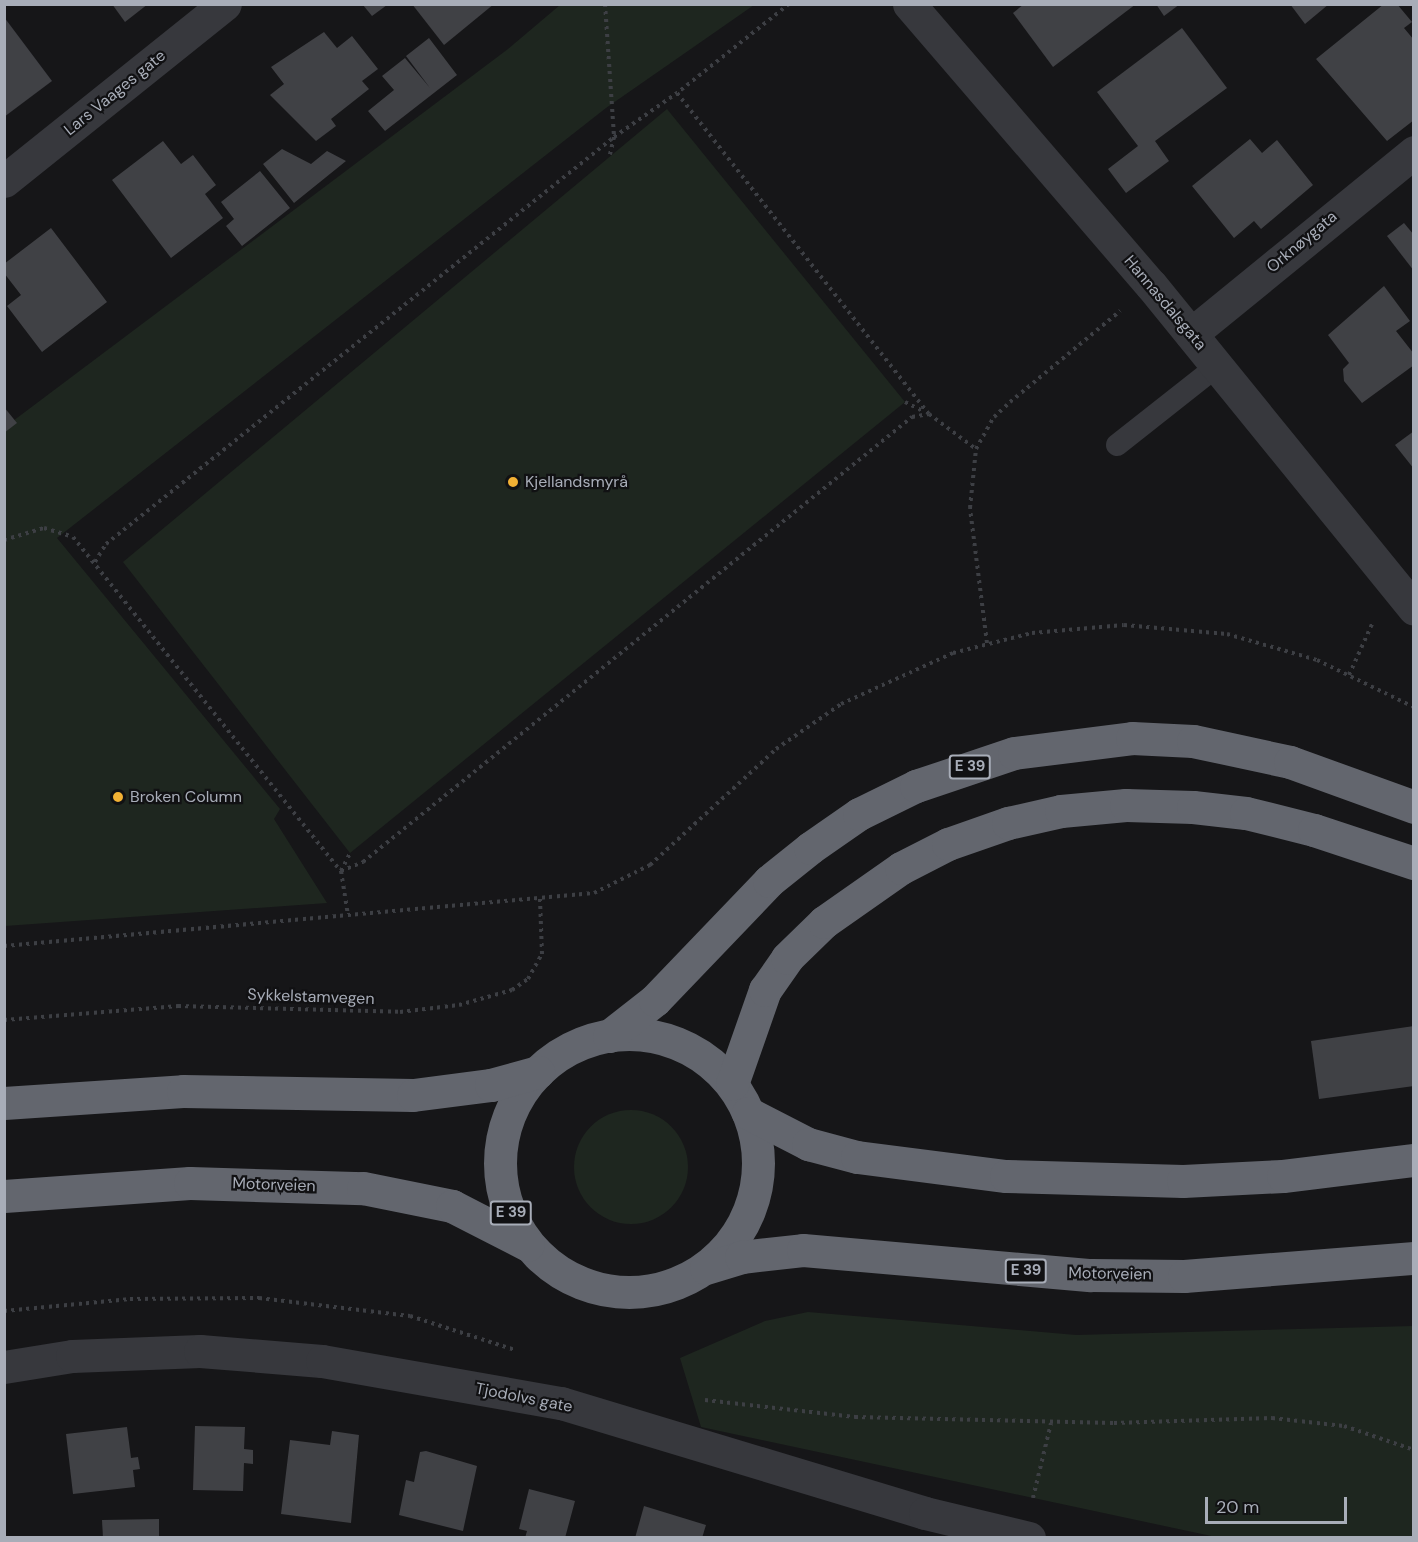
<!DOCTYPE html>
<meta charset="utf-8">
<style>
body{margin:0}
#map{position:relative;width:1418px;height:1542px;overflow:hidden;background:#161618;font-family:"DM Sans",sans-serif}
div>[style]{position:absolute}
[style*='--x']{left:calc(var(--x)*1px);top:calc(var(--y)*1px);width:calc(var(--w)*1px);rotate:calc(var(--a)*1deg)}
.green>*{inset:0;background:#1e261f}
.round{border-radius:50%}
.building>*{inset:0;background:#404145}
.path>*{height:4px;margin-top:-2px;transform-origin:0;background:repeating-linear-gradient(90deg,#3d3f44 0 3px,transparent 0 7.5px)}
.lane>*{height:22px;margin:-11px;padding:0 11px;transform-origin:11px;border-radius:11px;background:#37383d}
.street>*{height:33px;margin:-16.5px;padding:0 16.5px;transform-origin:16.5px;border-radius:16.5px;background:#37383d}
.highway>*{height:33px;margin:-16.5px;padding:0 16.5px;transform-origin:16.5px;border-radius:16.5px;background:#63666e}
.highway>.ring{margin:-16.5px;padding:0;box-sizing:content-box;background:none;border:33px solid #63666e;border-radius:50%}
.dots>*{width:16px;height:16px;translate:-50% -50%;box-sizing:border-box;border:3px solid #111113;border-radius:50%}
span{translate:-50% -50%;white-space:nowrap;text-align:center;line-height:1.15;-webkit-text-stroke:4.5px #111113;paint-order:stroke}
.shield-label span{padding:2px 4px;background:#111113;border:2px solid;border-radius:4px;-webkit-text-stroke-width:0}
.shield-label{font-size:15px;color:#a8adb8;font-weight:700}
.street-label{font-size:16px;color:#a8adb8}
.poi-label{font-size:16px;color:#a8adb8}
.left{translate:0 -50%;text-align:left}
.frame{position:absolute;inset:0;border:6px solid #a8adb8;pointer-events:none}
.scale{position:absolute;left:1205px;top:1497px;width:142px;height:27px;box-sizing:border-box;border:3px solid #a8adb8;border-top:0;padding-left:8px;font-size:18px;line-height:21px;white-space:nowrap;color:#a8adb8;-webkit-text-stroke:4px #111113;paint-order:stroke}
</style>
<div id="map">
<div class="green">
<i style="clip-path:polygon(560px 5px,754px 5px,606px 108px,57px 538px,280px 809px,274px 819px,327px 903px,5px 926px,5px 427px,508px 49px)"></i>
<i style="clip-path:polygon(667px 109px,905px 402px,350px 853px,123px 562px)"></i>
<i class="round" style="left:574px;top:1110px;width:114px;height:114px"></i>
<i style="clip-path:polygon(808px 1312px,1076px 1335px,1413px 1326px,1413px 1537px,1216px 1537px,701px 1427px,680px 1358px,765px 1321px)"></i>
</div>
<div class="building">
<i style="clip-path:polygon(112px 4px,148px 4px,125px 22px)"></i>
<i style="clip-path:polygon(412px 4px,494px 4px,444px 45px)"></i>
<i style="clip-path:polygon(1024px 4px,1136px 4px,1053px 67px,1013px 13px)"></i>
<i style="clip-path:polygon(1156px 4px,1180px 4px,1164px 16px)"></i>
<i style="clip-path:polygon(1290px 4px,1329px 4px,1305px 24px)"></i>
<i style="clip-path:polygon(1384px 4px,1397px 4px,1412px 22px,1404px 28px,1414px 40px,1414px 120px,1387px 141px,1316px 59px)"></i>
<i style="clip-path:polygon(363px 5px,387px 5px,372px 16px)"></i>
<i style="clip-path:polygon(4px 17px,52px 81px,4px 117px)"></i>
<i style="clip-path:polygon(1182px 28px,1227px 88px,1155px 141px,1169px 161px,1126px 193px,1108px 169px,1138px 146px,1097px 92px)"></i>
<i style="clip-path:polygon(324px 32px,337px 48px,352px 36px,378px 69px,362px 81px,369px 89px,331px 119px,336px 126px,316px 141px,270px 95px,284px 84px,271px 67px)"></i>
<i style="clip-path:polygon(429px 38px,457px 75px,385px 131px,368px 111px,394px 90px,382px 76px,405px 58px,430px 88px,406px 56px)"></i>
<i style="clip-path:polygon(1250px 139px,1262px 153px,1277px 140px,1313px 185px,1261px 229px,1254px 221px,1234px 238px,1192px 186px)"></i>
<i style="clip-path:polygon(163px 141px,181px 164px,193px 155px,216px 185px,205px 194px,223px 218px,171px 258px,112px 180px)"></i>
<i style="clip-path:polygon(282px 149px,311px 164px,327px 151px,346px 161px,294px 203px,263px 164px)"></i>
<i style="clip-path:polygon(260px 171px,290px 208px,242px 246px,226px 226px,234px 219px,221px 202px)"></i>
<i style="clip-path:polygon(1404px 223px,1414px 235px,1414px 271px,1387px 236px)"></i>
<i style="clip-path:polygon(51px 228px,107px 302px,42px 352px,7px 306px,21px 295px,4px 273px,4px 264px)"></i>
<i style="clip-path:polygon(1384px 286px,1410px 321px,1396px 331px,1414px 354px,1414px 365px,1362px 403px,1344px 381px,1343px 369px,1349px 363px,1328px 335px)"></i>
<i style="clip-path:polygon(4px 407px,17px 423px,4px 433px)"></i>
<i style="clip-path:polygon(1414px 431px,1414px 469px,1395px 445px)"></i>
<i style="clip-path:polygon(1414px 1026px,1414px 1086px,1319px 1099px,1311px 1041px)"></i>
<i style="clip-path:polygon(195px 1426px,245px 1427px,244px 1449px,253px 1450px,253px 1464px,244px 1463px,243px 1491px,193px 1490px)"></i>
<i style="clip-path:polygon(127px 1427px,131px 1458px,138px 1457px,140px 1469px,133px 1470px,135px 1487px,73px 1494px,66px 1434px)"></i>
<i style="clip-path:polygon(332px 1431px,359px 1435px,351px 1523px,281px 1514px,290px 1440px,330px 1445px)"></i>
<i style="clip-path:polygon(426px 1451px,477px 1466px,463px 1531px,399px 1515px,406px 1480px,414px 1482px,420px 1452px)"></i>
<i style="clip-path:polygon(529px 1489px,575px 1501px,565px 1538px,525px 1538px,527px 1531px,519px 1529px)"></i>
<i style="clip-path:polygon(644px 1506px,706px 1525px,702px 1538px,635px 1538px)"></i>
<i style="clip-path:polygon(159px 1519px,159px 1538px,103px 1538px,102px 1520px)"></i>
</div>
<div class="path">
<i style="--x:605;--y:4;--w:133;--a:86.1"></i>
<i style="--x:614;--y:137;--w:18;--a:103"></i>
<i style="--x:789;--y:4;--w:143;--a:141.5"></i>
<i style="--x:677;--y:93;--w:408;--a:51.9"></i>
<i style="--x:929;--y:414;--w:59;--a:36.7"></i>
<i style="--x:905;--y:402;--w:22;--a:27"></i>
<i style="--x:4;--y:540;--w:42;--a:-16.7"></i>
<i style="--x:44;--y:528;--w:30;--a:17"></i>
<i style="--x:73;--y:537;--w:428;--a:51.3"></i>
<i style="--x:341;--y:871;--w:45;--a:81"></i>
<i style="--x:95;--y:562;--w:21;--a:-59"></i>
<i style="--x:106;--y:544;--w:651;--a:-38.7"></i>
<i style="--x:614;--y:137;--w:77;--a:-34.9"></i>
<i style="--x:987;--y:643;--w:136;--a:-97.2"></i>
<i style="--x:970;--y:508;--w:59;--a:-84.2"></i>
<i style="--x:976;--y:449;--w:37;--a:-61"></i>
<i style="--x:994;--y:417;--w:22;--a:-43"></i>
<i style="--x:1010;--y:402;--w:143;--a:-39.6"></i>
<i style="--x:1349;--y:675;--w:56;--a:-65.7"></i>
<i style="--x:341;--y:871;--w:24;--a:-22"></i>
<i style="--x:363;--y:862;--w:707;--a:-39.03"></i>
<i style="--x:912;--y:417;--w:17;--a:-10"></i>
<i style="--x:341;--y:871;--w:20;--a:-63"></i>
<i style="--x:4;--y:946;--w:592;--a:-5.13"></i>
<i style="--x:594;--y:893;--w:63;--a:-26.6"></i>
<i style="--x:650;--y:865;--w:171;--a:-42.6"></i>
<i style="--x:776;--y:749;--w:79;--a:-34.7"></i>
<i style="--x:841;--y:704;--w:123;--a:-24.5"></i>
<i style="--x:953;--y:653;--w:81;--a:-14.2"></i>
<i style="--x:1032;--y:633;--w:92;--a:-5"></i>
<i style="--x:1124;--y:625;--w:103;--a:5"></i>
<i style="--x:1227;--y:634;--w:94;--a:16.1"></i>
<i style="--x:1317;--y:660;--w:108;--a:25.9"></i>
<i style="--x:4;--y:1020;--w:175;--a:-4.6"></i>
<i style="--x:178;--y:1006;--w:222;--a:1.5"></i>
<i style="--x:400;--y:1012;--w:59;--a:-6.8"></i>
<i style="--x:459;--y:1005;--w:55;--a:-15.8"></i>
<i style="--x:512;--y:990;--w:19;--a:-35"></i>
<i style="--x:528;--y:979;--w:29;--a:-61"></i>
<i style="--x:542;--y:954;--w:55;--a:-92.1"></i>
<i style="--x:4;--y:1311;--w:127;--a:-5.4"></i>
<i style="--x:130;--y:1299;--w:129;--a:-0.4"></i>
<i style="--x:259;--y:1298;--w:152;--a:6.8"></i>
<i style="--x:410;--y:1316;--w:110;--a:17.9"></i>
<i style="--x:705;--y:1400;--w:151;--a:6.5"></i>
<i style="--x:855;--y:1417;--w:259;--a:1.3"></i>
<i style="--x:1114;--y:1423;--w:158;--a:-1.8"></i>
<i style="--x:1272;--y:1418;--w:72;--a:6.3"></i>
<i style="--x:1344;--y:1426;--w:74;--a:18.9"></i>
<i style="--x:1033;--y:1498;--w:77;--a:-76.5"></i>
</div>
<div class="lane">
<i style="--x:1117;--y:445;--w:127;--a:-38.3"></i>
</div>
<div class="street">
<i style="--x:909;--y:4;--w:371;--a:49.3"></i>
<i style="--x:1151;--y:285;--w:417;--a:50.9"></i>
<i style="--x:4;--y:181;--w:283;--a:-38.7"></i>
<i style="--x:1191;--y:334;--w:288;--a:-39.2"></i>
<i style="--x:4;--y:1367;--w:69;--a:-9.2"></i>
<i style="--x:72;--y:1356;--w:128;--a:-2.2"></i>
<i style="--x:200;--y:1351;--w:122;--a:4.7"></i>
<i style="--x:322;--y:1361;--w:243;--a:10"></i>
<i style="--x:561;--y:1403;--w:380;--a:16.8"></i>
<i style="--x:925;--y:1513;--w:107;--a:13.5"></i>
</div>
<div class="highway">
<i class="ring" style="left:500px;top:1034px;width:225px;height:225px"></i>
<i style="--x:609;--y:1036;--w:58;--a:-38"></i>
<i style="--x:655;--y:1000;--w:165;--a:-46.2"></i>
<i style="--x:769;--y:881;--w:53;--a:-38.8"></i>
<i style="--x:810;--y:848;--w:60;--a:-34.8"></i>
<i style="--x:859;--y:814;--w:64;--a:-26.2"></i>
<i style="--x:916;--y:786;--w:103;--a:-18.6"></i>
<i style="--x:1014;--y:753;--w:119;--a:-7.2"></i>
<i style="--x:1132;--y:738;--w:61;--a:2.8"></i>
<i style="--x:1193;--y:741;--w:99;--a:12.2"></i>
<i style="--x:1290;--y:762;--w:132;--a:19.9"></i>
<i style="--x:732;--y:1084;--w:100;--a:-70.7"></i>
<i style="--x:765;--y:990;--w:39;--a:-55"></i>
<i style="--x:787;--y:958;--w:52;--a:-44.2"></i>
<i style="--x:824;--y:922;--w:94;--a:-35"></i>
<i style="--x:901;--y:868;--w:53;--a:-27.1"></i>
<i style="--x:948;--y:844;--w:64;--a:-19.3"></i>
<i style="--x:1008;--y:823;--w:54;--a:-12.8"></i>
<i style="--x:1061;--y:811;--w:65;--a:-5.3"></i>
<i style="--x:1126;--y:805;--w:67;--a:1.7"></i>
<i style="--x:1193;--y:807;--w:53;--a:6.5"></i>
<i style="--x:1246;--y:813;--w:70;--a:14"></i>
<i style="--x:1314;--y:830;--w:105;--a:18.3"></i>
<i style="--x:4;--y:1103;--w:179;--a:-3.8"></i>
<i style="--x:183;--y:1091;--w:230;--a:1"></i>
<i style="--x:413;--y:1095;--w:79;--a:-7.3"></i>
<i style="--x:491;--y:1085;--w:49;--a:-15.5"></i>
<i style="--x:748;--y:1113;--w:68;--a:27.3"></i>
<i style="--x:808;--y:1144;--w:51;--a:14.9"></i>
<i style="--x:857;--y:1157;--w:150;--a:7.3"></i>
<i style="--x:1006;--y:1176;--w:177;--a:1.6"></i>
<i style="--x:1183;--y:1181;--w:100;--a:-2.9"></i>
<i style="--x:1283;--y:1176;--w:132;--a:-7"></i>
<i style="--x:4;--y:1196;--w:186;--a:-4"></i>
<i style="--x:190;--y:1183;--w:173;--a:1.7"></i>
<i style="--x:363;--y:1188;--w:91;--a:11.4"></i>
<i style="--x:452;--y:1206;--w:85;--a:27.2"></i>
<i style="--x:706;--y:1268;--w:37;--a:-17"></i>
<i style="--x:741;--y:1257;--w:62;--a:-6.4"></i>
<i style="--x:803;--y:1250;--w:289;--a:5"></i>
<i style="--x:1091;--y:1275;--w:93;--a:0.6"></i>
<i style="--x:1184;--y:1276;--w:231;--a:-4.5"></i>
</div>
<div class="dots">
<i style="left:513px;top:482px;background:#f2b134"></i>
<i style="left:118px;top:797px;background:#f2b134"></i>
</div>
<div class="shield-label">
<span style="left:970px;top:767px">E 39</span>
<span style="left:511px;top:1213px">E 39</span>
<span style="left:1026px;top:1271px">E 39</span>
</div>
<div class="street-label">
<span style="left:115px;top:93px;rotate:-39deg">Lars Vaages gate</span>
<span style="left:1302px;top:242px;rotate:-40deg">Orknøygata</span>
<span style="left:1165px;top:303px;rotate:50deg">Hannasdalsgata</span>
<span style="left:311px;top:997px;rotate:2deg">Sykkelstamvegen</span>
<span style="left:274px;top:1185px;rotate:2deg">Motorveien</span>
<span style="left:1110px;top:1274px;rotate:1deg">Motorveien</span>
<span style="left:524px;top:1398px;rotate:11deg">Tjodolvs gate</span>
</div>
<div class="poi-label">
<span class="left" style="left:525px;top:482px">Kjellandsmyrå</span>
<span class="left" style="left:130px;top:797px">Broken Column</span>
</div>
<div class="frame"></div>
<div class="scale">20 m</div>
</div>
